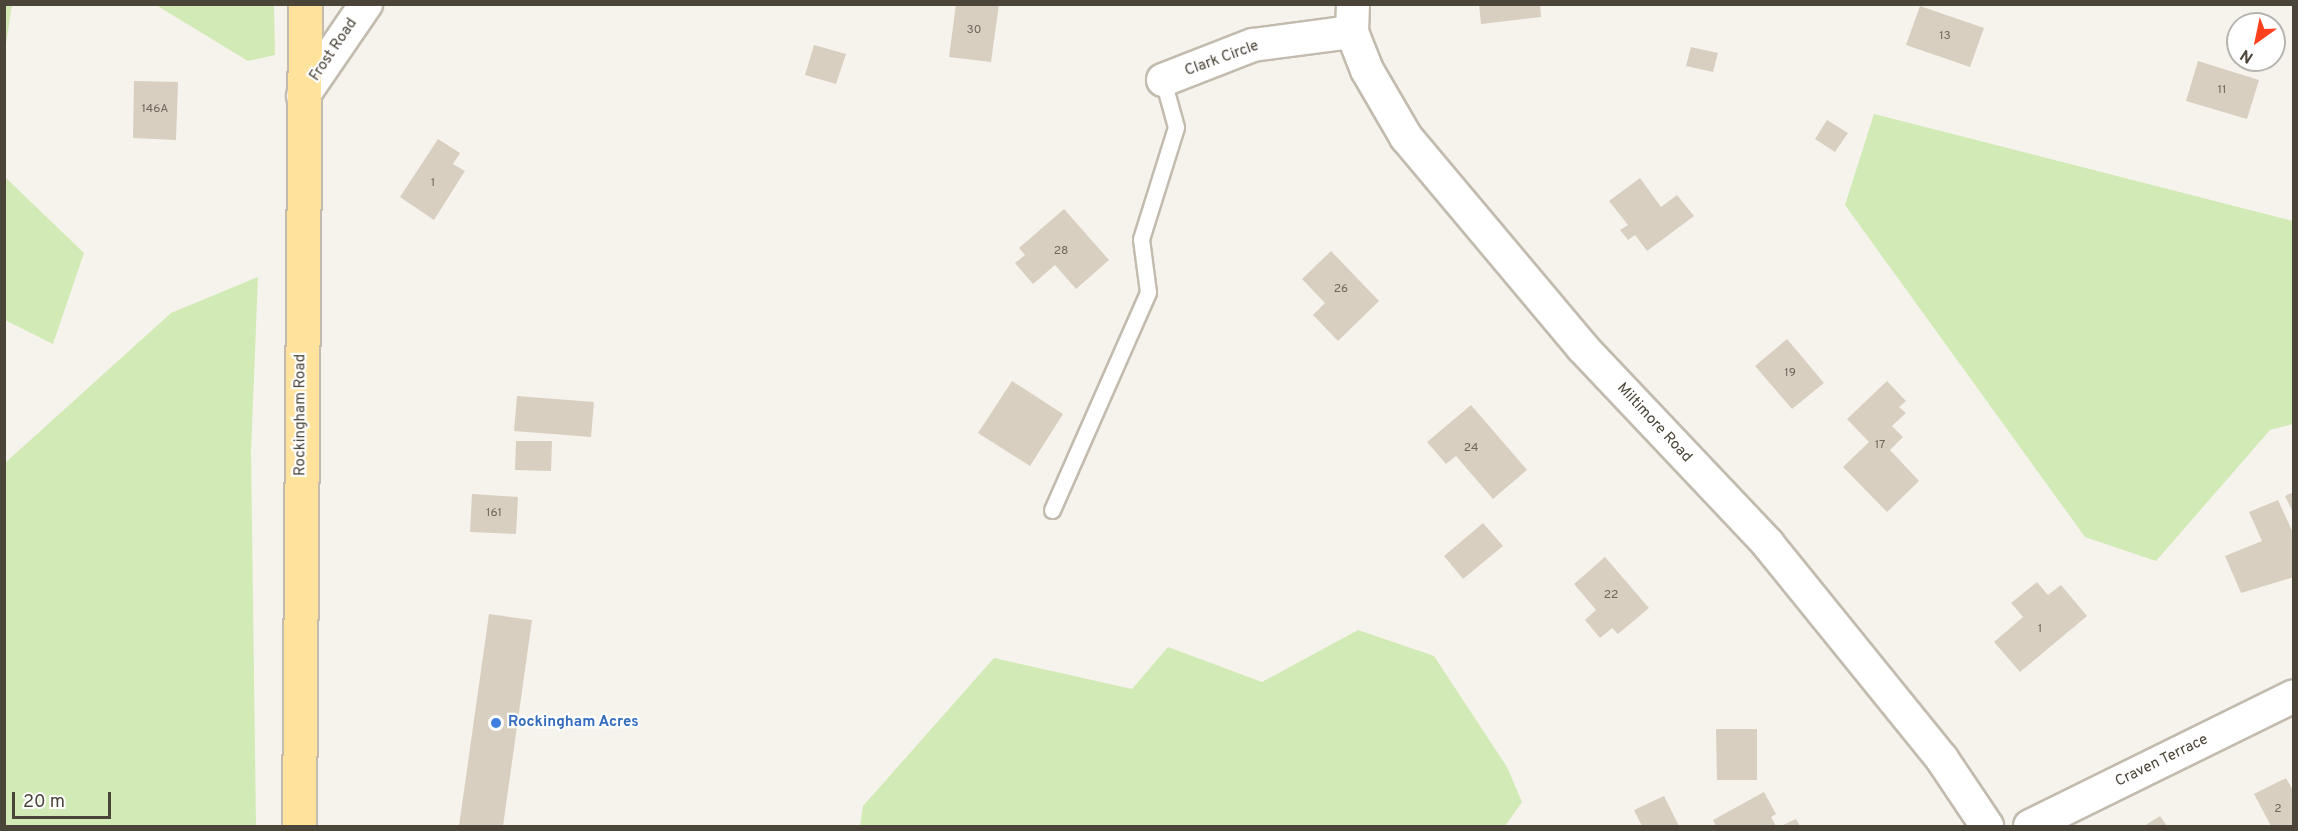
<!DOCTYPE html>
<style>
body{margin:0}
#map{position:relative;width:2298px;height:831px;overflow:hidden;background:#f6f3ec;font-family:Overpass,sans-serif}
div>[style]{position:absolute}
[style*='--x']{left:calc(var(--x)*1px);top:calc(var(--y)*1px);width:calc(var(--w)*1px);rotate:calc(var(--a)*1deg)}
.green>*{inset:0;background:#d2eab5}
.building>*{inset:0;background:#d8cfc1}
.roads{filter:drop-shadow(2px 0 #c2bbae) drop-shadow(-2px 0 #c2bbae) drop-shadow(0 2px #c2bbae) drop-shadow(0 -2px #c2bbae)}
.service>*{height:15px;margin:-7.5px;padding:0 7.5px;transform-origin:7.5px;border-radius:7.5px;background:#fff}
.minor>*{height:32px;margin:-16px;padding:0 16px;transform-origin:16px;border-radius:16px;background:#fff}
.primary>*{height:33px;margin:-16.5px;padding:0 16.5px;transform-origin:16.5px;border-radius:16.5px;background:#ffe39c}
.dots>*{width:16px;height:16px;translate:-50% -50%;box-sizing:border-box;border:3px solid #fff;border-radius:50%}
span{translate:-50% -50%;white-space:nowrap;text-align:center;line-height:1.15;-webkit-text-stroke:4.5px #fff;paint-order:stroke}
.number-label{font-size:12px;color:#6e675b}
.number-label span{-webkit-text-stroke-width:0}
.street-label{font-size:15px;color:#4b4439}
.shop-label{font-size:15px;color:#366cbe;font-weight:700}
.left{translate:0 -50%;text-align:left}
.frame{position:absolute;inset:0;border:6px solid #4b4439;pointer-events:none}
.north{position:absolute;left:2226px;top:12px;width:60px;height:60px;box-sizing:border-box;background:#fff;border:2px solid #b7b4b0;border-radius:50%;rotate:213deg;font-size:16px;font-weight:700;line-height:24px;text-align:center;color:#4b4439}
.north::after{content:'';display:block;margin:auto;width:21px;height:27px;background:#fc3f1d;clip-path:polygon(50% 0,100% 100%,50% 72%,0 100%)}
.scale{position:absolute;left:12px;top:792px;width:99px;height:27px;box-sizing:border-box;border:3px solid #4b4439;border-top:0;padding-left:8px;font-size:18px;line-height:21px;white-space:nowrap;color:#4b4439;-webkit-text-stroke:4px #fff;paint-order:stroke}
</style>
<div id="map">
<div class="green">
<i style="clip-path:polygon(5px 4px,12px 5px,5px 51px,4px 5px)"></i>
<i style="clip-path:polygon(156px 5px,274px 5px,275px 55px,248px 61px)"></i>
<i style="clip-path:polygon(1874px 114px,2293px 221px,2293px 424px,2270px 430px,2156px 561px,2085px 537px,1845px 205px)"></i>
<i style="clip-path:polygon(5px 177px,84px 253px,53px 344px,5px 320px)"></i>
<i style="clip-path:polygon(258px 277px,251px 451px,256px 826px,5px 826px,5px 463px,171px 313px)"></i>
<i style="clip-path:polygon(1358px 630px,1434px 656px,1507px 767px,1522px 802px,1505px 826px,860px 826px,863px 806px,994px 658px,1132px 689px,1168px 647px,1262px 682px)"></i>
</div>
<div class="building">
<i style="clip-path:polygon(956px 4px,999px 4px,991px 62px,949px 57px)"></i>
<i style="clip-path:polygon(1479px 4px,1540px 4px,1541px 17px,1481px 24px)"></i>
<i style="clip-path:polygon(1920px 6px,1984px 28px,1970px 67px,1906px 45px)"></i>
<i style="clip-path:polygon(814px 45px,846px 54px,836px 84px,805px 75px)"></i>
<i style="clip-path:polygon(1691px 47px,1718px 53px,1713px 72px,1686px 66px)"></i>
<i style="clip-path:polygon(2198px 61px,2259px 80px,2247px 119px,2186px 101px)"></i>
<i style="clip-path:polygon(134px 81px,178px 82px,176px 140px,133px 138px)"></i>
<i style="clip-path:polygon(1827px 120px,1848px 133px,1835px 152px,1815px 139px)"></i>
<i style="clip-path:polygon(438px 139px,460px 153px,453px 164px,465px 171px,434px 220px,400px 197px)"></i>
<i style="clip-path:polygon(1640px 178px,1661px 207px,1677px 195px,1694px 216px,1647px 251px,1635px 235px,1628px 240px,1620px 230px,1628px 225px,1609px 201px)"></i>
<i style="clip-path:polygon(1064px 209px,1109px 260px,1076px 289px,1055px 265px,1033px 284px,1015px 263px,1025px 255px,1019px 248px)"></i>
<i style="clip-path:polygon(1331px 251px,1379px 301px,1338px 341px,1313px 315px,1325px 303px,1302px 279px)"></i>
<i style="clip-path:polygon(1787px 339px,1824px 383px,1792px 409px,1755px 366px)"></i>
<i style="clip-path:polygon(1012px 381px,1063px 414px,1030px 466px,978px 433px)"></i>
<i style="clip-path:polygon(1887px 381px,1906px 401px,1899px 407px,1906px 413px,1892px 426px,1903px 437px,1890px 450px,1919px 481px,1887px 512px,1843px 467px,1869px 442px,1847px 419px)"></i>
<i style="clip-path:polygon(517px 396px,594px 402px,591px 437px,514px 431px)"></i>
<i style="clip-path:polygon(1471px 405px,1527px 470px,1493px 499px,1456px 456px,1446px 464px,1427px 442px)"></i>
<i style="clip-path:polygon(516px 441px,552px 441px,551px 471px,515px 470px)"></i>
<i style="clip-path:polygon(2294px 492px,2294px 514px,2285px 496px)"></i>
<i style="clip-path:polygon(472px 494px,518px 497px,516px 534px,470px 532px)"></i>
<i style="clip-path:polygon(2278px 500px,2294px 535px,2294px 577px,2241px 593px,2225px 556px,2262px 541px,2249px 512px)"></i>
<i style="clip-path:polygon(1483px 523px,1503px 546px,1463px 579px,1444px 556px)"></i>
<i style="clip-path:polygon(1605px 557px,1649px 608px,1618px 634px,1612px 628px,1600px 638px,1585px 620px,1596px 610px,1574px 584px)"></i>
<i style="clip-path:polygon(2037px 582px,2048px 595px,2061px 585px,2087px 616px,2020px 672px,1994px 642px,2023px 617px,2011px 603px)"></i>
<i style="clip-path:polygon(489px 614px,532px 620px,503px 826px,459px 826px)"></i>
<i style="clip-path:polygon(1716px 729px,1757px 729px,1757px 780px,1717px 780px)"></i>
<i style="clip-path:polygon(2286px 778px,2294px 792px,2294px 826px,2271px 826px,2254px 794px)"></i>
<i style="clip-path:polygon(1764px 792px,1776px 814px,1771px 817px,1776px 826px,1716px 826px,1713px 820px)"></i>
<i style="clip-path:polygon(1664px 796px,1679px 826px,1642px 826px,1634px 810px)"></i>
<i style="clip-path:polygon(2160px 816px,2167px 826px,2144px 826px)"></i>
<i style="clip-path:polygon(1796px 819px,1800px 826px,1781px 826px)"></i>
</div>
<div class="roads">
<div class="service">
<i style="--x:1052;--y:510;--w:238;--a:-66.2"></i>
<i style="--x:1148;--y:292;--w:53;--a:-97.5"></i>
<i style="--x:1141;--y:239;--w:117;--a:-72.6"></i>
<i style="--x:1176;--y:127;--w:49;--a:-105.5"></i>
</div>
<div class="minor">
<i style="--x:1353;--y:4;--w:28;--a:92"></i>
<i style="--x:1352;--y:32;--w:41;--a:68.5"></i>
<i style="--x:1367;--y:70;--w:78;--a:59.8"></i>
<i style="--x:1406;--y:137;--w:274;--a:50"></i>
<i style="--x:1582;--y:347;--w:271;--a:46.6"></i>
<i style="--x:1768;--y:544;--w:277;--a:51"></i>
<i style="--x:1942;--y:759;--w:81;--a:56.1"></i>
<i style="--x:1163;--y:80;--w:97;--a:-21.3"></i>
<i style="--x:1253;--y:45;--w:100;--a:-7.5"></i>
<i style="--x:303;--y:96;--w:112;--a:-55.6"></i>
<i style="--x:2030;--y:826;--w:294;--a:-26.2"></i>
</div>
<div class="primary">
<i style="--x:299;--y:826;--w:822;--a:-89.58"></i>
</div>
</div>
<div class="dots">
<i style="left:496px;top:723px;background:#3f7fe0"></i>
</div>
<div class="number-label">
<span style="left:974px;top:31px">30</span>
<span style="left:1945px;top:37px">13</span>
<span style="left:2222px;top:91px">11</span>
<span style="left:155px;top:110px">146A</span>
<span style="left:433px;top:184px">1</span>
<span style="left:1061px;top:252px">28</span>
<span style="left:1341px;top:290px">26</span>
<span style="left:1790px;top:374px">19</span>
<span style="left:1880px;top:446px">17</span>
<span style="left:1471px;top:449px">24</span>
<span style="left:494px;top:514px">161</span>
<span style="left:1611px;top:596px">22</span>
<span style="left:2040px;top:630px">1</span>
<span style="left:2278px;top:810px">2</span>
</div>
<div class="street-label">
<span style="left:334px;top:50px;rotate:-56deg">Frost Road</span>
<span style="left:1222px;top:59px;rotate:-20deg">Clark Circle</span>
<span style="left:301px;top:415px;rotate:-90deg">Rockingham Road</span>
<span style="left:1654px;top:423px;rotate:47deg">Miltimore Road</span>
<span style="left:2162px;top:761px;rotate:-26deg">Craven Terrace</span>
</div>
<div class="shop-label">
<span class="left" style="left:508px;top:723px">Rockingham Acres</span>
</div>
<div class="frame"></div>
<div class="north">N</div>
<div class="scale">20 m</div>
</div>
